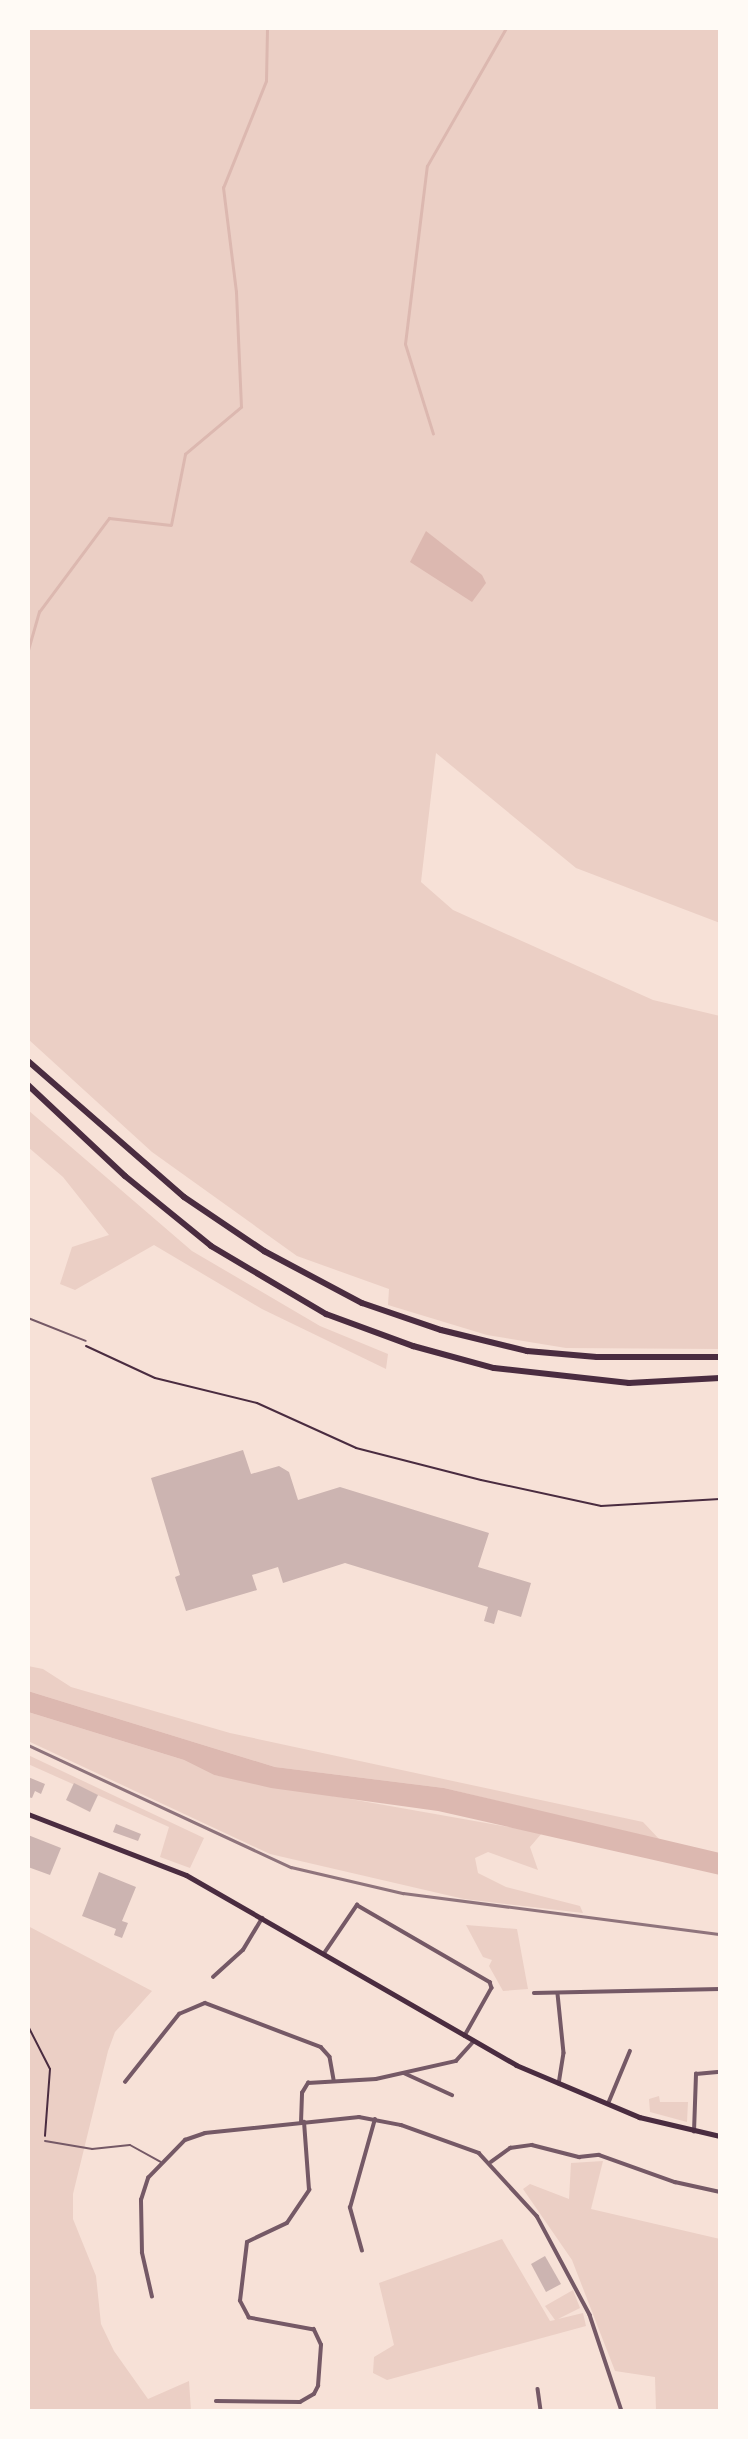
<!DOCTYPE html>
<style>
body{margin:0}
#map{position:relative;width:748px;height:2439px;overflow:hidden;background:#f7e1d7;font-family:Spectral,serif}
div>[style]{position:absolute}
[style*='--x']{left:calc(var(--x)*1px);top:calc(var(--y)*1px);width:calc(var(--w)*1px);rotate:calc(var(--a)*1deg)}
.green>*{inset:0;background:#ebcfc5}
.water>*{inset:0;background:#dcb8b0}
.stream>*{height:2.5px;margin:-1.25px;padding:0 1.25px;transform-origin:1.25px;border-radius:1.25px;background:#dcb8b0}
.building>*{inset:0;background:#ccb4b1}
.path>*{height:2px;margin:-1px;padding:0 1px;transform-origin:1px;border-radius:1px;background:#4a2c40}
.service>*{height:2px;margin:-1px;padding:0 1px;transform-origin:1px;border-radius:1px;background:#755966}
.minor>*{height:3.5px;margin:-1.75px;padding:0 1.75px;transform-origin:1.75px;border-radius:1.75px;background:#755966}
.primary>*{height:5px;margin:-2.5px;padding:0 2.5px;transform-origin:2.5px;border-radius:2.5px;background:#4a2c40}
.trunk>*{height:6px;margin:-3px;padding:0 3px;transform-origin:3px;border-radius:3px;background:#4a2c40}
.rail>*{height:2.5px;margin:-1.25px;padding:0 1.25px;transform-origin:1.25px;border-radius:1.25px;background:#8f747c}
span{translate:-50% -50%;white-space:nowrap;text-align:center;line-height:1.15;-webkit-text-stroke:7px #fffaf5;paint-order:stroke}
.frame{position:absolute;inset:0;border:30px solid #fffaf5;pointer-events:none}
</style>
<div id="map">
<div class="green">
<i style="clip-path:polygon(28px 28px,720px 28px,720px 923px,576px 868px,436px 753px,421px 882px,453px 910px,653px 1000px,720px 1016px,720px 1349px,566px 1348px,487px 1335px,388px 1305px,389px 1289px,297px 1256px,152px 1152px,28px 1039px)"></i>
<i style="clip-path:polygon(28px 1110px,192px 1251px,320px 1326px,388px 1354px,386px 1369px,262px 1309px,154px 1245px,75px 1290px,60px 1284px,72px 1247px,109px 1235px,63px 1177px,28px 1147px)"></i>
<i style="clip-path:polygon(28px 1666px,43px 1669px,71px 1687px,230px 1733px,643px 1822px,660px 1840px,444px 1788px,275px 1767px,28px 1691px)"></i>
<i style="clip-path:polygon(28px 1712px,184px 1760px,214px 1775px,542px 1833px,530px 1847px,538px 1870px,488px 1852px,475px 1858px,478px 1873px,506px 1887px,580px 1906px,583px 1913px,464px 1899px,270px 1854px,28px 1741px)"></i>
<i style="clip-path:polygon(28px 1755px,204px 1838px,190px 1868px,160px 1857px,169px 1827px,28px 1764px)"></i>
<i style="clip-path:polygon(466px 1925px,517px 1929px,528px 1989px,503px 1991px,489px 1966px,492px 1960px,483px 1957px)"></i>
<i style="clip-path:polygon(28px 1926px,152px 1991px,115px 2032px,108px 2051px,73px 2194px,73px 2219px,96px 2276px,101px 2324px,114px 2351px,148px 2399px,189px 2381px,191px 2411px,28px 2411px)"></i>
<i style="clip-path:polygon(659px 2096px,660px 2102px,688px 2102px,687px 2122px,650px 2112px,649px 2099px)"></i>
<i style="clip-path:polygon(603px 2161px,591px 2209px,720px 2239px,720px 2411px,656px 2411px,655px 2377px,615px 2371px,572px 2260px,523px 2189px,530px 2184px,569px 2199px,571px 2163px)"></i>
<i style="clip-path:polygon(502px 2239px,550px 2321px,555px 2320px,545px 2306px,573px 2290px,580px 2308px,558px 2319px,583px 2313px,586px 2326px,387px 2380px,373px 2373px,374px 2357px,394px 2345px,379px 2283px)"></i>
</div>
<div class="water">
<i style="clip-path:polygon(426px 531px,482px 575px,486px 583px,472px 602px,410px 562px)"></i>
<i style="clip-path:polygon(28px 1691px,275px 1767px,444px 1788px,720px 1853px,720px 1875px,438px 1811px,271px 1788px,214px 1775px,184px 1760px,28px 1712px)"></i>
</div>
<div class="stream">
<i style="--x:433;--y:434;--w:94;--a:-107.3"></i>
<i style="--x:405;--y:344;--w:179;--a:-83"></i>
<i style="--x:427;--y:166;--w:159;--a:-60.2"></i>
<i style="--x:28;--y:650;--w:40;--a:-74"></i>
<i style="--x:39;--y:612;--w:117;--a:-53.3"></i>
<i style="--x:109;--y:518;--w:62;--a:6.4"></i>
<i style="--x:171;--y:525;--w:72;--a:-78.8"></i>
<i style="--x:185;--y:454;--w:73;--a:-40"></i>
<i style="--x:241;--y:407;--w:115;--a:-92.5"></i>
<i style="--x:236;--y:292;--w:105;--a:-97.1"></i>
<i style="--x:223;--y:188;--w:115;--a:-68.1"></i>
<i style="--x:266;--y:81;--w:53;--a:-88.9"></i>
</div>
<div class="building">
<i style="clip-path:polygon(243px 1450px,251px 1474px,279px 1466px,289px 1472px,298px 1500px,340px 1487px,489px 1533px,478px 1567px,531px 1583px,521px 1617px,498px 1610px,494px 1624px,484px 1621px,488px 1607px,345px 1563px,283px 1583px,278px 1567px,252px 1575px,257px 1590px,186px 1611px,175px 1577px,180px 1575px,151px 1478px)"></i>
<i style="clip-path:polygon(28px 1777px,45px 1784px,41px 1794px,35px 1791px,32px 1798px,28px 1797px)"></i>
<i style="clip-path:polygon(74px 1783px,98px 1795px,90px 1812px,66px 1800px)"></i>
<i style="clip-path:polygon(116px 1824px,141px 1834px,138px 1841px,113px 1832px)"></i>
<i style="clip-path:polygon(28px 1835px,61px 1848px,50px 1875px,28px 1867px)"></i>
<i style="clip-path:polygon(99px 1872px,136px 1887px,122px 1921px,128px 1923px,122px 1938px,114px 1935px,116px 1929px,82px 1916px)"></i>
<i style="clip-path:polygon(545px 2256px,561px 2284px,546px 2292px,531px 2264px)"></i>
</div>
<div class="path">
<i style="--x:86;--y:1346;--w:76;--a:24.9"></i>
<i style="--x:155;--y:1378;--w:105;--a:13.8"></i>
<i style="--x:257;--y:1403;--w:109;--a:24.4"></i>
<i style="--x:356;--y:1448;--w:129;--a:14.4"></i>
<i style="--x:481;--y:1480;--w:123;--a:12.2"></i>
<i style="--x:601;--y:1506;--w:119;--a:-3.4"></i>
<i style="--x:28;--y:2026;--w:48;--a:62.9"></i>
<i style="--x:50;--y:2069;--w:67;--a:94.3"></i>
</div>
<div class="service">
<i style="--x:28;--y:1318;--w:62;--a:21.6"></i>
<i style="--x:45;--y:2141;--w:48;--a:9.7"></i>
<i style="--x:92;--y:2149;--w:38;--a:-6"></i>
<i style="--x:130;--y:2145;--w:35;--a:29"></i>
</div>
<div class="minor">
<i style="--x:325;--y:1952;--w:57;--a:-55.8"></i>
<i style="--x:357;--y:1905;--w:154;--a:30.1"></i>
<i style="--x:490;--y:1982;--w:6;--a:72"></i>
<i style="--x:492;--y:1988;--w:55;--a:119.4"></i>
<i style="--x:213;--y:1977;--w:40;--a:-42"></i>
<i style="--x:243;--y:1950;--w:37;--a:-59"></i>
<i style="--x:534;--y:1993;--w:186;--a:-1.2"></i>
<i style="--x:558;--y:1994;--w:59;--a:84.2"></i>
<i style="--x:564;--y:2053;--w:31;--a:99"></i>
<i style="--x:404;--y:2073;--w:53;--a:24.6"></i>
<i style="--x:125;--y:2082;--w:87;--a:-51.5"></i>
<i style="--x:179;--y:2014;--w:28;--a:-23"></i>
<i style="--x:205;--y:2003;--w:124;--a:20.8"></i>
<i style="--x:321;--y:2047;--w:13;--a:48"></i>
<i style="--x:330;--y:2057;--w:23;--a:80"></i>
<i style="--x:608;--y:2104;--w:57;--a:-67.5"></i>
<i style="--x:301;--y:2123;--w:30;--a:-88"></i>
<i style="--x:302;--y:2093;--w:12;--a:-59"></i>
<i style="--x:308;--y:2083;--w:68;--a:-3.4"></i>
<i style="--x:376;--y:2079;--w:82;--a:-12.7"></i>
<i style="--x:456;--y:2061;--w:25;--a:-48"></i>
<i style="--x:694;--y:2132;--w:58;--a:-88"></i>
<i style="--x:696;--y:2074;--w:24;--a:-5"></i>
<i style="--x:491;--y:2162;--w:24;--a:-36"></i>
<i style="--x:510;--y:2148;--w:22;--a:-8"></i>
<i style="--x:532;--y:2145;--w:49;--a:14.3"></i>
<i style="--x:579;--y:2157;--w:20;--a:-6"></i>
<i style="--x:599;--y:2155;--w:81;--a:19.6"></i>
<i style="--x:675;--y:2182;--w:46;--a:12.5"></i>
<i style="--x:362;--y:2251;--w:45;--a:-105.6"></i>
<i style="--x:350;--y:2208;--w:92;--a:-74.3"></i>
<i style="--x:152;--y:2297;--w:45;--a:-102.8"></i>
<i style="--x:142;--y:2253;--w:53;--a:-91.1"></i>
<i style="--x:141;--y:2200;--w:23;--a:-72"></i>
<i style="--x:148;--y:2178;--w:53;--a:-45.8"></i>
<i style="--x:185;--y:2140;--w:21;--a:-19"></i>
<i style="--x:205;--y:2133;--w:155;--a:-5.9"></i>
<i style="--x:359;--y:2117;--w:43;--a:10.8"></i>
<i style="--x:401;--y:2125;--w:83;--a:19.7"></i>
<i style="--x:479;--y:2153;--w:86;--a:47.4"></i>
<i style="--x:537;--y:2216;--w:112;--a:61.8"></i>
<i style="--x:590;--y:2315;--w:101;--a:71.6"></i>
<i style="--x:538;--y:2389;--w:22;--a:82"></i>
<i style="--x:216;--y:2401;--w:84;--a:0.7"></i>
<i style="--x:300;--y:2402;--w:16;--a:-30"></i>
<i style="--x:314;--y:2394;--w:9;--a:-63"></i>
<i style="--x:318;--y:2386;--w:41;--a:-85.8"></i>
<i style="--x:321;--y:2345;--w:17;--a:-115"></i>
<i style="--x:314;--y:2330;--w:66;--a:-169.5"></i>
<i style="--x:249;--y:2318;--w:19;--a:-118"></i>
<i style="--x:240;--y:2301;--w:59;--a:-83.2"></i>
<i style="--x:247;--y:2242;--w:44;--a:-25.4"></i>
<i style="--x:287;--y:2223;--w:40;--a:-56"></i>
<i style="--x:309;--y:2190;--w:68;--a:-94.2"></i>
</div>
<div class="primary">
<i style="--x:28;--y:1814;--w:169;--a:21.1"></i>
<i style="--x:186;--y:1875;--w:381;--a:29.9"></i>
<i style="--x:516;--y:2065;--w:134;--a:22.9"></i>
<i style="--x:639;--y:2117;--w:83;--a:13.2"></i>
</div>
<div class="trunk">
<i style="--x:28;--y:1061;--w:207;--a:41.1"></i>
<i style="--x:184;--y:1197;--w:97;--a:34"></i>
<i style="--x:264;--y:1251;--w:111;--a:28"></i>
<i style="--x:362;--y:1303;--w:83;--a:18.9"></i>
<i style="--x:441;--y:1330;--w:89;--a:13.7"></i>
<i style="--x:527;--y:1351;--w:70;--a:4.9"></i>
<i style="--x:597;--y:1357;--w:123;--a:0"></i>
<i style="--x:28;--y:1085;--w:133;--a:43.2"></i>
<i style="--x:125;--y:1176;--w:111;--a:39.1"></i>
<i style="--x:211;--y:1246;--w:134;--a:30.6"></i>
<i style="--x:326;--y:1314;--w:93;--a:20.2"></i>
<i style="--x:413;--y:1346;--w:84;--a:15.2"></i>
<i style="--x:494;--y:1368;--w:136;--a:6.3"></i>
<i style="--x:629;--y:1383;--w:91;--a:-3.1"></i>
</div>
<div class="rail">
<i style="--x:28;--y:1745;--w:290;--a:24.9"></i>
<i style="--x:291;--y:1867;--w:115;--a:13.1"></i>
<i style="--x:403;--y:1893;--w:320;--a:7.4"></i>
</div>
<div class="frame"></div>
</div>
